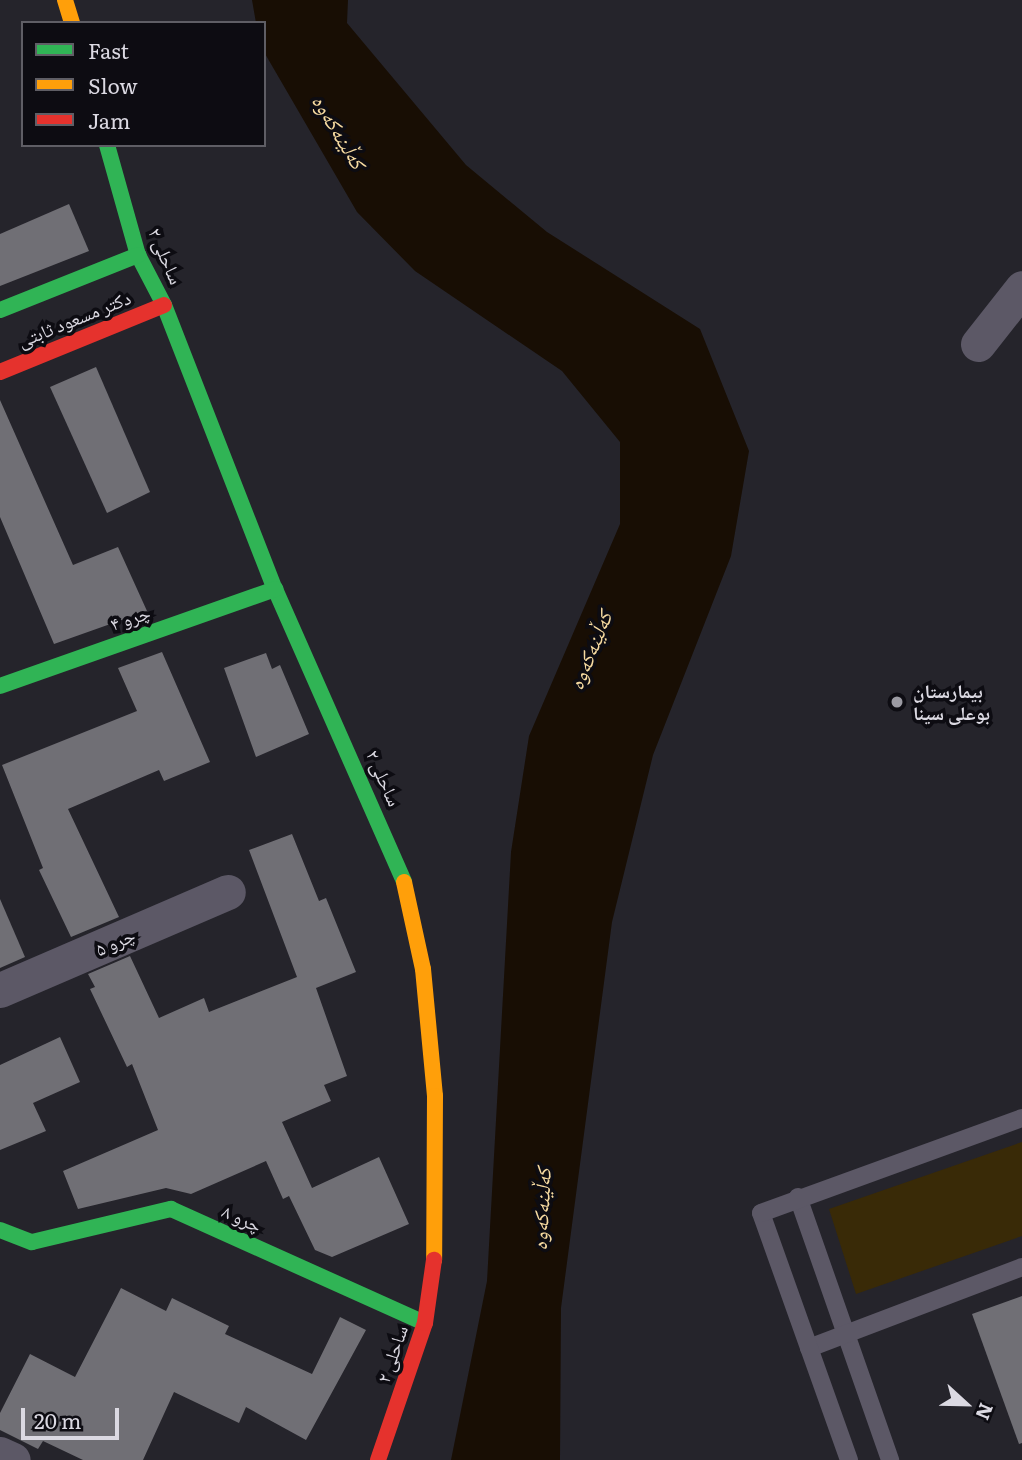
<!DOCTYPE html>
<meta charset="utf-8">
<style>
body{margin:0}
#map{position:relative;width:1022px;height:1460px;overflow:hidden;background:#25242b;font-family:Literata,"Noto Naskh Arabic",serif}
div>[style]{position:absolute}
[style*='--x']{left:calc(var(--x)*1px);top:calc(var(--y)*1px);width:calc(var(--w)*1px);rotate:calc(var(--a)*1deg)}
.green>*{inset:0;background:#392a07}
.water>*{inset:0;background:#180e04}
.building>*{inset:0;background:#706f75}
.lane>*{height:18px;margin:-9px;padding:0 9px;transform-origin:9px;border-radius:9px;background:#5c5866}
.street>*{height:35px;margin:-17.5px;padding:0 17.5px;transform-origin:17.5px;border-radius:17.5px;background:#5c5866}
.fast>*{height:16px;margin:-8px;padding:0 8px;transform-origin:8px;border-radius:8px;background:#30b455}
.slow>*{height:16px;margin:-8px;padding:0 8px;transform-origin:8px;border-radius:8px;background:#ff9f0a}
.jam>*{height:16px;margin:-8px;padding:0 8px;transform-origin:8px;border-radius:8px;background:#e5322d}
.dots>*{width:19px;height:19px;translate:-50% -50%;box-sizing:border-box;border:4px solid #0d0c12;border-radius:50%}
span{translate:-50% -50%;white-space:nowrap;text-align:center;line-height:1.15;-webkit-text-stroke:7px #0d0c12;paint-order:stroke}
.street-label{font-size:19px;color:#dbd9e2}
.poi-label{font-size:19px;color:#dbd9e2;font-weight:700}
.left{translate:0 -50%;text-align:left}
.water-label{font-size:21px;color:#f7dba1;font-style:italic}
.legend{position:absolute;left:21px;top:21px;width:245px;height:126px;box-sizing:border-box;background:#0d0c12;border:2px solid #5f5e65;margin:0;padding:9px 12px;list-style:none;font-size:21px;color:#dbd9e2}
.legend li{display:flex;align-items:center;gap:14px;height:35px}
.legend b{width:35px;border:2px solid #5f5e65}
.north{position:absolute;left:931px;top:1369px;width:70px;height:70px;-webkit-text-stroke:5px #0d0c12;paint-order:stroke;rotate:112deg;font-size:19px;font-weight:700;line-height:28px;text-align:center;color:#dbd9e2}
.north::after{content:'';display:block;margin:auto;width:24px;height:32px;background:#dbd9e2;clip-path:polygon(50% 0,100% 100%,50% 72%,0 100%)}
.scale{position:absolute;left:21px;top:1408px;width:98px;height:32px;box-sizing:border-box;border:4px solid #dbd9e2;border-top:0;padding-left:9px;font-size:21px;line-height:24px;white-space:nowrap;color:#dbd9e2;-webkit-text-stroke:5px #0d0c12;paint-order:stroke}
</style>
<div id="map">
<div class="green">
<i style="clip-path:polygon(1022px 1142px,1022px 1236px,856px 1294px,829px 1209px)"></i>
</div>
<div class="water">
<i style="clip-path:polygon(252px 0,348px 0,347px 23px,466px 165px,547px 232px,700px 329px,749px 451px,731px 556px,653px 755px,612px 922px,561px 1308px,560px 1460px,451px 1460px,487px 1281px,511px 852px,529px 736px,620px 524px,620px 442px,562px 371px,415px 271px,357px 212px,264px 52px,264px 23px,256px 23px)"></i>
</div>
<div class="building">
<i style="clip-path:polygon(69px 204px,89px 251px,0 286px,0 234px)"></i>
<i style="clip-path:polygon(96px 367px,150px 492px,107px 513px,50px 387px)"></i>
<i style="clip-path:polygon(0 400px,73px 565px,118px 547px,147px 611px,54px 644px,0 517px)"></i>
<i style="clip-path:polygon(162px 652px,210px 762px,164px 781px,159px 770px,68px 809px,119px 917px,71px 937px,39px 870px,43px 868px,2px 765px,137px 711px,118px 668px)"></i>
<i style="clip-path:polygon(266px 653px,272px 669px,280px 665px,309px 734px,256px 757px,224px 668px)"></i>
<i style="clip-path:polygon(292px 834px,319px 901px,326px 898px,356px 972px,316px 988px,347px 1076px,324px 1085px,331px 1101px,282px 1122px,312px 1188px,379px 1157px,409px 1224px,332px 1257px,315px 1250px,289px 1196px,283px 1199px,266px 1161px,191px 1194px,166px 1188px,78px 1209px,63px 1171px,158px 1130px,132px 1064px,127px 1067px,90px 989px,95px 987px,88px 974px,130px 956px,159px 1018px,204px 998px,209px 1012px,297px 977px,249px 850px)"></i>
<i style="clip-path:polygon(0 899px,25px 957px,0 968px)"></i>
<i style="clip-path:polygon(60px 1037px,80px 1082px,33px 1103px,46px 1131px,0 1150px,0 1065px)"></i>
<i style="clip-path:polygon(121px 1288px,166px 1311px,172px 1298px,229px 1326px,225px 1334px,312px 1374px,340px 1317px,366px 1330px,306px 1440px,246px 1407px,239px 1423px,174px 1392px,143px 1460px,83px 1460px,43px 1441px,38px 1449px,0 1430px,0 1413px,30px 1354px,75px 1377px)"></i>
<i style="clip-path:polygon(1022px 1296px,1022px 1443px,1019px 1444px,972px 1314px)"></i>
</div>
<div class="lane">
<i style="--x:798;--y:1197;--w:279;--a:70.7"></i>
<i style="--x:809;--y:1348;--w:228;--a:-20.8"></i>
<i style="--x:849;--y:1460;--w:262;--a:-109.6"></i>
<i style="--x:761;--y:1213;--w:278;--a:-20"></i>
</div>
<div class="street">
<i style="--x:978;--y:344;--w:71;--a:-51.8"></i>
<i style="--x:0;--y:990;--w:248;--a:-23.3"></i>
<i style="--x:0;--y:1454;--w:14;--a:25"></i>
</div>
<div class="fast">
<i style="--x:107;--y:145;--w:114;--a:74.3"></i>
<i style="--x:138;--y:255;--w:56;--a:62.5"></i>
<i style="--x:164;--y:305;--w:305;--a:68.7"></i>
<i style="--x:275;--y:589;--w:320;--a:66.2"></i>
<i style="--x:0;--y:310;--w:149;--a:-21.7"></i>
<i style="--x:0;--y:686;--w:292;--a:-19.4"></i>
<i style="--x:0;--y:1230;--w:34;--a:21"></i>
<i style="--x:32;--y:1242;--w:143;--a:-13.4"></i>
<i style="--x:171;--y:1209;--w:278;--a:24.2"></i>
</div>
<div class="slow">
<i style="--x:65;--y:0;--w:24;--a:73"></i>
<i style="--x:404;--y:882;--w:89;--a:77.7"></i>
<i style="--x:423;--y:969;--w:128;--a:84.6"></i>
<i style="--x:435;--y:1096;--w:164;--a:90.3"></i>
</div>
<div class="jam">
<i style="--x:0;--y:372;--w:177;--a:-22.2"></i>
<i style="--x:378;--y:1460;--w:145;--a:-71.1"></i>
<i style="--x:425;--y:1323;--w:64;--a:-81.9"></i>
</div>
<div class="dots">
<i style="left:897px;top:702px;background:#9b9aa2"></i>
</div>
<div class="street-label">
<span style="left:166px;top:256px;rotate:67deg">ساحلی ۲</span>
<span style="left:74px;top:319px;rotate:-22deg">دکتر مسعود ثابتی</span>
<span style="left:130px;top:618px;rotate:-19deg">چرو ۴</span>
<span style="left:384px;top:778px;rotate:66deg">ساحلی ۲</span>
<span style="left:115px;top:942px;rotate:-24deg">چرو ۵</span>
<span style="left:242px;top:1218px;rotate:24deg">چرو ۸</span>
<span style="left:392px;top:1354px;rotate:-71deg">ساحلی ۲</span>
</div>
<div class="poi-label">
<span class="left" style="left:913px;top:702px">بیمارستان<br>بوعلی سینا</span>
</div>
<div class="water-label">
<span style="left:340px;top:131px;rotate:59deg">کەڵینەکەوە</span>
<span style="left:589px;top:650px;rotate:-68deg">کەڵینەکەوە</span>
<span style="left:540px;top:1209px;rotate:-87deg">کەڵینەکەوە</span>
</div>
<ul class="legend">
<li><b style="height:9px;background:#30b455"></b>Fast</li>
<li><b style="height:9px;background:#ff9f0a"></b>Slow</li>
<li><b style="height:9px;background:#e5322d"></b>Jam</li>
</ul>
<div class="north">N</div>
<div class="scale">20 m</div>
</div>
